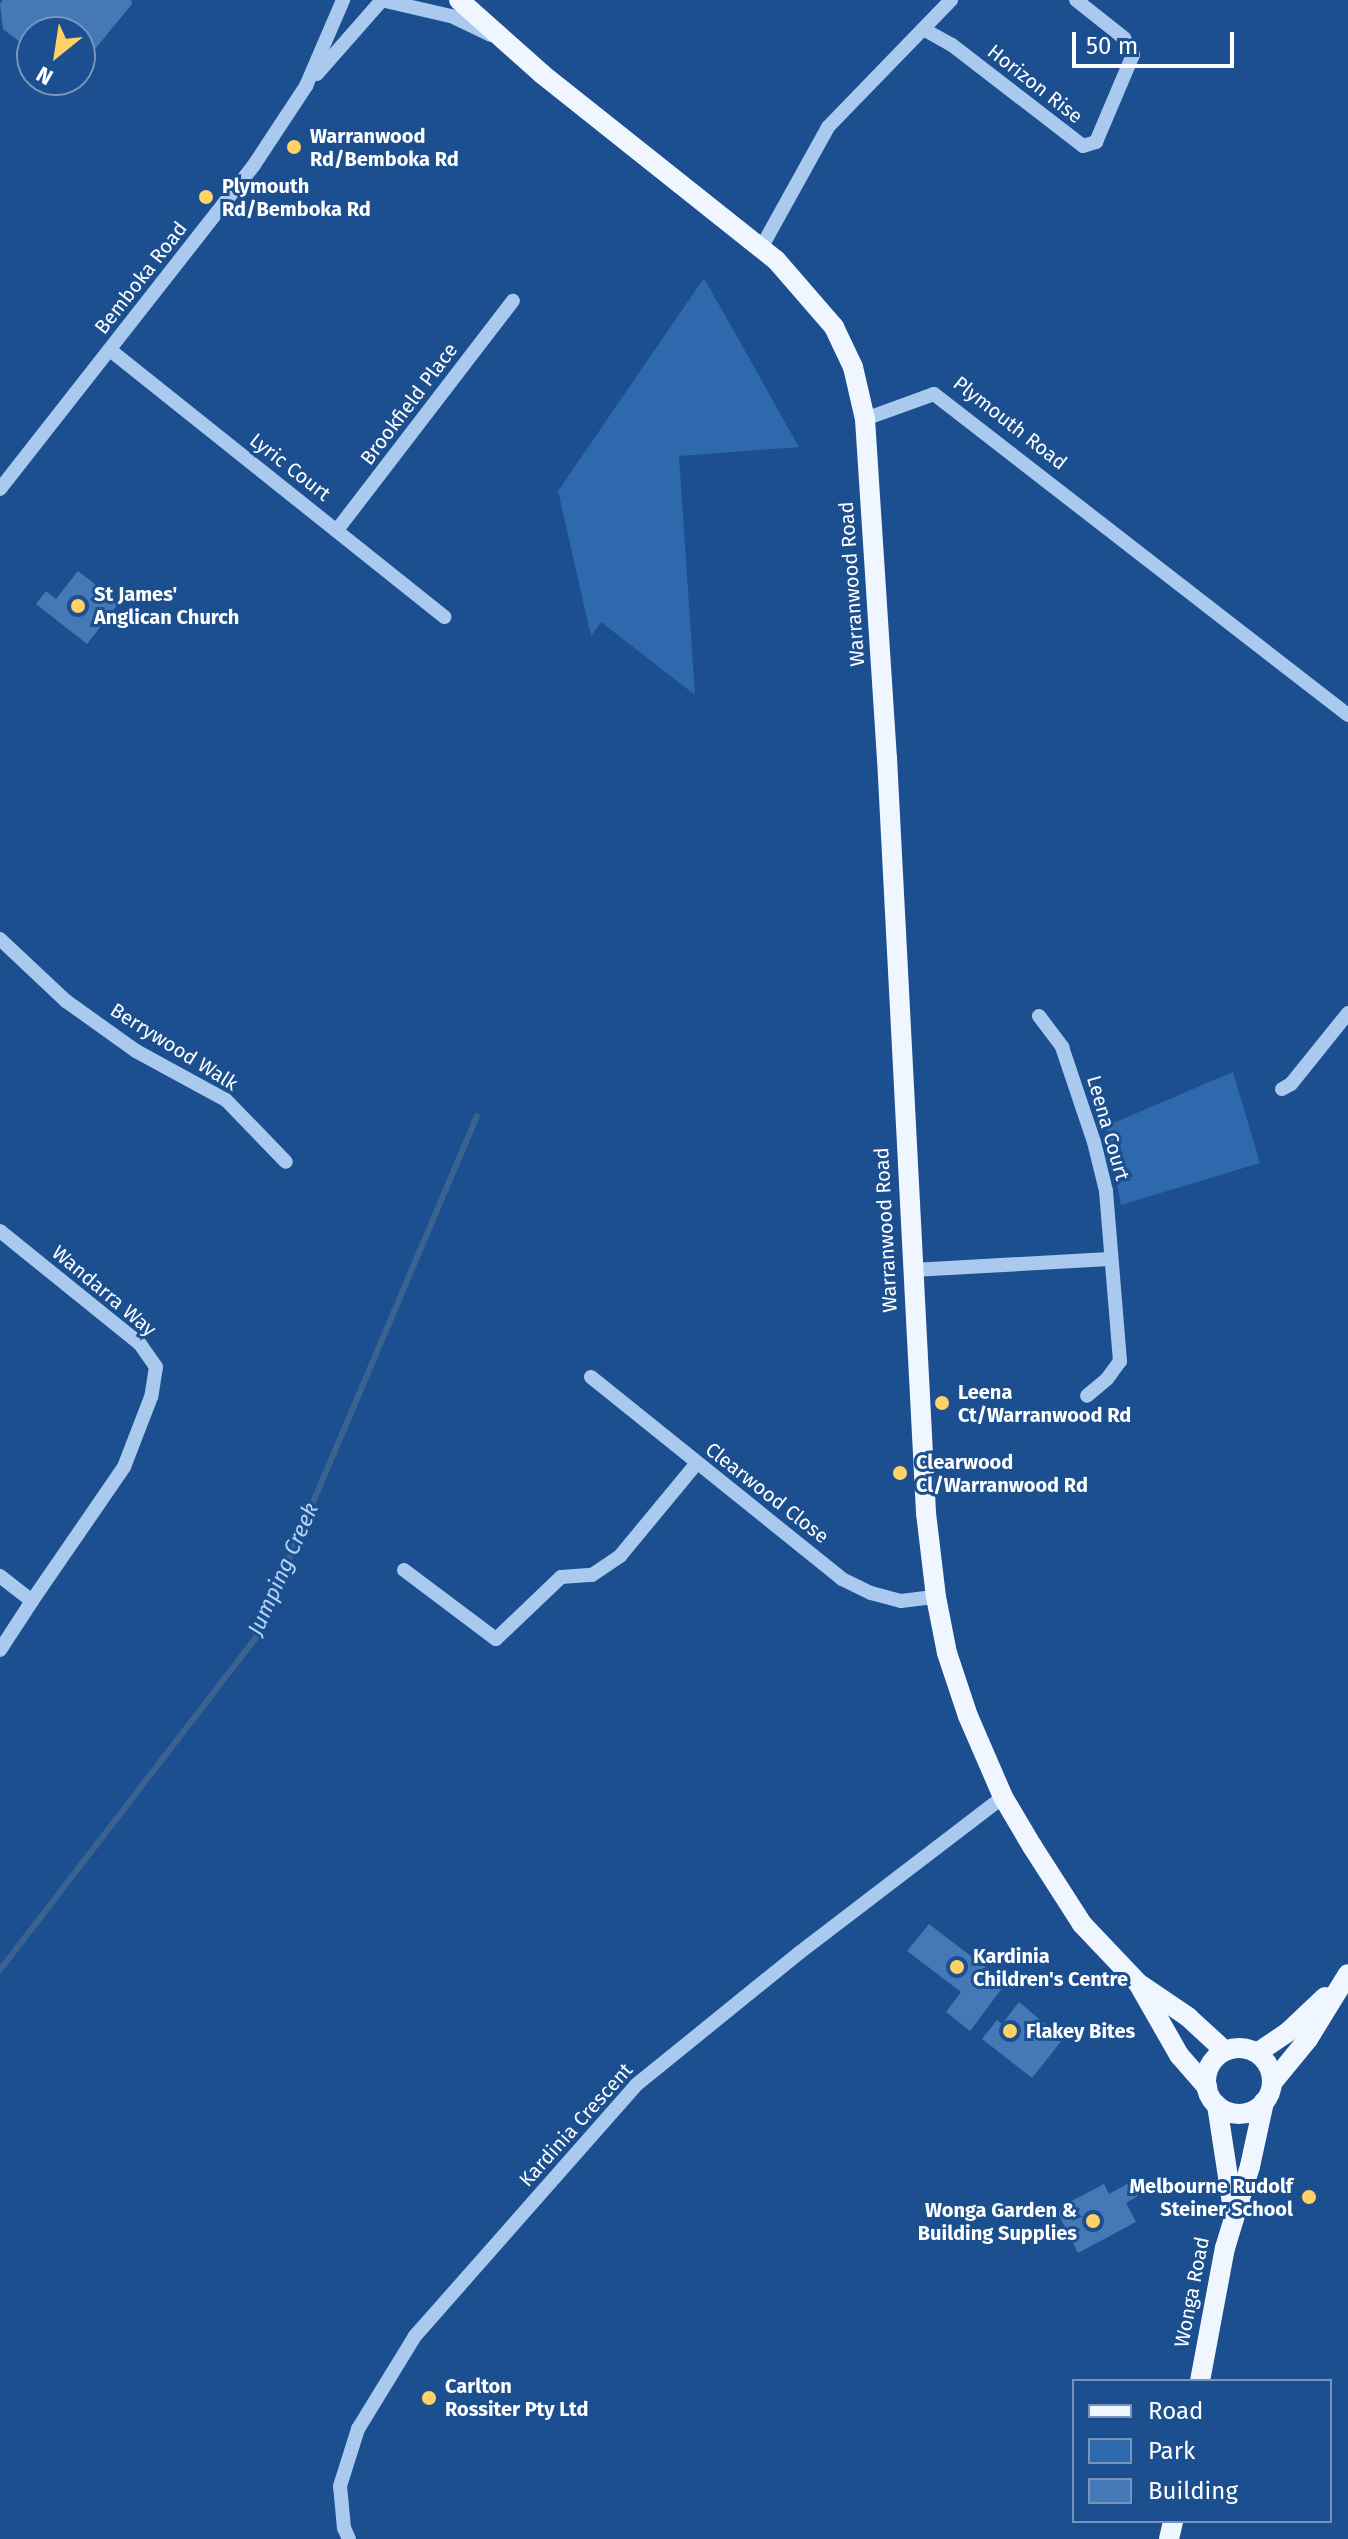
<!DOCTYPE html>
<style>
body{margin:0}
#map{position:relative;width:1348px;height:2539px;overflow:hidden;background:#1b4f8f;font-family:"Fira Sans",sans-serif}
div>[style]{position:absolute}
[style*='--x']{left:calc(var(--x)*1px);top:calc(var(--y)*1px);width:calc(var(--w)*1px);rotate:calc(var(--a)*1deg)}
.green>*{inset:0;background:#2e69ad}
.stream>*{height:6px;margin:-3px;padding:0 3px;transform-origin:3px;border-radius:3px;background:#3c6290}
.building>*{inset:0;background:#4478b7}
.minor>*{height:14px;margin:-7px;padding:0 7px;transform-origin:7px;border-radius:7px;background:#a9c9ee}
.major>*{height:20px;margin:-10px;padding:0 10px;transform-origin:10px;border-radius:10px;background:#f0f6ff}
.major>.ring{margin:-10px;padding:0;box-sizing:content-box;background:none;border:20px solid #f0f6ff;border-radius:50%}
.dots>*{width:22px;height:22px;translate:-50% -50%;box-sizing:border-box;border:4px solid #1b4f8f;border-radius:50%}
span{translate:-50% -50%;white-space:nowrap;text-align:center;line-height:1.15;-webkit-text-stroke:6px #1b4f8f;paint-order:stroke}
.street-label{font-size:20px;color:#fff}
.poi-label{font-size:20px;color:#fff;font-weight:700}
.left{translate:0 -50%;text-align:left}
.right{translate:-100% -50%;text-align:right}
.water-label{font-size:22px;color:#b5d3f5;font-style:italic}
.legend{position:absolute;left:1072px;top:2379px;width:260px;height:144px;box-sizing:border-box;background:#1b4f8f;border:2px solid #7695bc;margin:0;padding:10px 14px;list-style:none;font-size:24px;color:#fff}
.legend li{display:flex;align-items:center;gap:16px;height:40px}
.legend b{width:40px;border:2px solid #7695bc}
.north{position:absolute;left:16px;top:16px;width:80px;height:80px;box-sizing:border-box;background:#1b4f8f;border:2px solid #7695bc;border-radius:50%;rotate:210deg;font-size:22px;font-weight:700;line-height:32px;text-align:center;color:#fff}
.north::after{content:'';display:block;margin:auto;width:28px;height:36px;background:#ffd166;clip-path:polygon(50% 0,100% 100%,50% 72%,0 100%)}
.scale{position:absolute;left:1072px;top:32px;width:162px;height:36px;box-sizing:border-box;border:4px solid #fff;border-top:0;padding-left:10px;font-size:24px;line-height:28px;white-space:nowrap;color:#fff;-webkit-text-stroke:6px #1b4f8f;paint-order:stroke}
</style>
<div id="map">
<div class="green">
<i style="clip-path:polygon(704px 278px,799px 447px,679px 456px,695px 695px,601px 622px,591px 636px,558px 491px)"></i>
<i style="clip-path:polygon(1233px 1072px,1260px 1163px,1121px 1205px,1106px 1126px)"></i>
</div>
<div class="stream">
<i style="--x:0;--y:1970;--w:418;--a:-52.4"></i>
<i style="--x:255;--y:1639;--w:568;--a:-67"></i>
</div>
<div class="building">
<i style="clip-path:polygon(3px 0,131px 0,132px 4px,91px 54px,80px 55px,80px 32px,32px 32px,32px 51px,3px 29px,0 4px)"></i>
<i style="clip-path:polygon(78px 571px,119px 603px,87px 644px,36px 604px,46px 591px,56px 599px)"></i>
<i style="clip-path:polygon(929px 1924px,1006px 1983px,970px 2031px,946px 2012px,961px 1992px,907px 1951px)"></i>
<i style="clip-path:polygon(1019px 2002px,1063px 2039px,1032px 2078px,982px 2039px,997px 2020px,1002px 2024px)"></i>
<i style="clip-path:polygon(1131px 2182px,1138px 2196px,1126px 2203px,1136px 2222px,1078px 2253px,1058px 2213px,1062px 2206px,1104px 2184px,1109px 2194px)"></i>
</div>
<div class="minor">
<i style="--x:381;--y:0;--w:72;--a:12.9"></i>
<i style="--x:451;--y:16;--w:44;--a:25.4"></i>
<i style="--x:925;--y:30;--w:31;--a:29"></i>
<i style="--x:952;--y:45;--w:165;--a:37.6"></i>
<i style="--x:1083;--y:146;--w:14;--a:-17"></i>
<i style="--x:1096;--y:142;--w:95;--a:-67"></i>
<i style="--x:1133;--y:55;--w:19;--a:-118"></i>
<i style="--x:1124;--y:38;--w:61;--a:-141.6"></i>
<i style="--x:317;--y:74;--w:98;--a:-48.7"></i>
<i style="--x:761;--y:248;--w:138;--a:-61"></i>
<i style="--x:828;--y:127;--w:177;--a:-45.9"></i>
<i style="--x:110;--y:350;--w:428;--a:38.6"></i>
<i style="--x:865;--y:419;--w:73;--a:-19.9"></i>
<i style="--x:934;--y:394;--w:524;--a:37.79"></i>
<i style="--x:0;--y:489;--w:412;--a:-51.9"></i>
<i style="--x:254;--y:165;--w:95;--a:-56.6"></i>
<i style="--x:306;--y:86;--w:94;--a:-66.7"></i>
<i style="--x:337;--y:530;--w:289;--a:-52.5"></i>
<i style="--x:0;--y:939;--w:91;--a:43.2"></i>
<i style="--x:66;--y:1001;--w:86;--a:35.5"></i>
<i style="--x:136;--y:1051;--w:102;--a:28.6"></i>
<i style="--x:226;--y:1100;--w:86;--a:45.9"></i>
<i style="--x:1039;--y:1016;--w:39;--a:53"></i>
<i style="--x:1062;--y:1047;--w:100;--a:71.4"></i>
<i style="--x:1094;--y:1142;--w:50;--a:76.2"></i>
<i style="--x:1106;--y:1191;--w:171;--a:85.3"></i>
<i style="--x:1120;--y:1361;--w:22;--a:126"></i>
<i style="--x:1107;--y:1379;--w:26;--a:140"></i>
<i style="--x:1282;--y:1089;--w:10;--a:-29"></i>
<i style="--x:1291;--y:1084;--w:91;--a:-51.2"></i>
<i style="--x:0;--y:1231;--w:180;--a:38.9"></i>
<i style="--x:140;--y:1344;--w:28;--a:55"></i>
<i style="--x:156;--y:1367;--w:30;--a:99"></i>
<i style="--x:151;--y:1397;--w:75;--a:111.1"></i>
<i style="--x:124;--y:1467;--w:163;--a:124.5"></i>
<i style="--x:32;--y:1601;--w:41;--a:-142"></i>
<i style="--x:913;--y:1270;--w:196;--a:-3.2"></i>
<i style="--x:591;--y:1377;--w:322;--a:38.8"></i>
<i style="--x:842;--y:1579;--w:32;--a:26"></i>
<i style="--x:871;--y:1593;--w:31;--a:15"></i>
<i style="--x:901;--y:1601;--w:35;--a:-7"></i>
<i style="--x:404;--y:1570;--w:115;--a:36.9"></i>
<i style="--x:496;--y:1639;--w:90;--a:-43.6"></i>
<i style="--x:561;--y:1577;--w:31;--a:-4"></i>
<i style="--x:592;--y:1575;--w:34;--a:-34"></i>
<i style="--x:620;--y:1556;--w:121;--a:-50.4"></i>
<i style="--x:0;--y:1650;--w:59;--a:-56.9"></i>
<i style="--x:349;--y:2539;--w:12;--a:-114"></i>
<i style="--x:344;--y:2528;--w:42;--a:-95.4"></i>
<i style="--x:340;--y:2486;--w:60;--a:-72.5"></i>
<i style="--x:358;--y:2429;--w:109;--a:-58.5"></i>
<i style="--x:415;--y:2336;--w:334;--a:-48.6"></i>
<i style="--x:636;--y:2085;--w:210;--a:-39"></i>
<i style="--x:799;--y:1953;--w:257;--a:-37.4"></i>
</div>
<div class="major">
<i style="--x:459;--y:0;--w:111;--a:41.7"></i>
<i style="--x:542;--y:74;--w:299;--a:38.5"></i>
<i style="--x:776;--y:260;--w:89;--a:49.1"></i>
<i style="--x:834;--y:327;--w:44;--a:64.6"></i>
<i style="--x:853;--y:367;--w:53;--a:77"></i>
<i style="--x:865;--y:419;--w:340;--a:86.3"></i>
<i style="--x:887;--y:758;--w:756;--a:87.04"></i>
<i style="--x:926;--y:1513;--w:85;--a:83.2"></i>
<i style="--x:936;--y:1597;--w:57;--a:78.9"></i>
<i style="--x:947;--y:1653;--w:66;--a:71.6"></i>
<i style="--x:968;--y:1716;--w:88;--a:66.6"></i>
<i style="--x:1003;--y:1797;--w:57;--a:59.4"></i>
<i style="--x:1032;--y:1846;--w:93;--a:57.3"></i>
<i style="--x:1082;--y:1924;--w:81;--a:46.5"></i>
<i style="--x:1138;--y:1983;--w:83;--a:60.3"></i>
<i style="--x:1179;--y:2055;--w:43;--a:48.8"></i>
<i style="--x:1141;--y:1985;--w:57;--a:34.2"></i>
<i style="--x:1188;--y:2017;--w:50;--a:42.6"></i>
<i class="ring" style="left:1206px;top:2048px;width:46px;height:46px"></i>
<i style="--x:1257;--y:2053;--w:37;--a:-34"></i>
<i style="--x:1288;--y:2032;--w:51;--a:-43.4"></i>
<i style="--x:1272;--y:2083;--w:57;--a:-50.7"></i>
<i style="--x:1308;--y:2039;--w:76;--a:-58.4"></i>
<i style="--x:1217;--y:2105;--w:105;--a:81.3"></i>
<i style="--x:1200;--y:2381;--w:135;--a:-79.4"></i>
<i style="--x:1225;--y:2248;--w:86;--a:-73"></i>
<i style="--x:1250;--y:2166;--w:66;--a:-77.7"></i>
<i style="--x:1169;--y:2539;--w:18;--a:-77"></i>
</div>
<div class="dots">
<i style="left:294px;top:147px;background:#ffd166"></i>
<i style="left:206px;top:197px;background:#ffd166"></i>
<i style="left:78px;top:606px;background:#ffd166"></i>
<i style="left:942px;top:1403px;background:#ffd166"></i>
<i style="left:900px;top:1473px;background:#ffd166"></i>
<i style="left:957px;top:1967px;background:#ffd166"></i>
<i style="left:1010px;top:2031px;background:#ffd166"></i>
<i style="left:1309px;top:2197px;background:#ffd166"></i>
<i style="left:1093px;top:2221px;background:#ffd166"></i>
<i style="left:429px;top:2398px;background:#ffd166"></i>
</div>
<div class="street-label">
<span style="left:1035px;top:84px;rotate:38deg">Horizon Rise</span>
<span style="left:141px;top:278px;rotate:-52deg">Bemboka Road</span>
<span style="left:409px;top:404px;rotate:-53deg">Brookfield Place</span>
<span style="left:1010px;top:423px;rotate:38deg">Plymouth Road</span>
<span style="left:290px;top:467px;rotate:38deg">Lyric Court</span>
<span style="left:852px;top:584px;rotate:-94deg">Warranwood Road</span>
<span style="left:174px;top:1047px;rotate:32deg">Berrywood Walk</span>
<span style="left:1108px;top:1128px;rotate:74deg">Leena Court</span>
<span style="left:886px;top:1230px;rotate:-93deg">Warranwood Road</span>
<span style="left:104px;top:1291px;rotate:40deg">Wandarra Way</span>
<span style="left:767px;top:1493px;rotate:38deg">Clearwood Close</span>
<span style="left:576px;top:2125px;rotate:-48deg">Kardinia Crescent</span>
<span style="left:1192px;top:2292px;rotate:-79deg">Wonga Road</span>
</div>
<div class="poi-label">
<span class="left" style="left:310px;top:148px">Warranwood<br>Rd/Bemboka Rd</span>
<span class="left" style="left:222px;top:198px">Plymouth<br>Rd/Bemboka Rd</span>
<span class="left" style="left:94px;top:606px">St James'<br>Anglican Church</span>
<span class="left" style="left:958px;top:1404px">Leena<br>Ct/Warranwood Rd</span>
<span class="left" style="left:916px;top:1474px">Clearwood<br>Cl/Warranwood Rd</span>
<span class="left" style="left:973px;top:1968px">Kardinia<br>Children's Centre</span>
<span class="left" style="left:1026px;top:2031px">Flakey Bites</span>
<span class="right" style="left:1293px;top:2198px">Melbourne Rudolf<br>Steiner School</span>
<span class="right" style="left:1077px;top:2222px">Wonga Garden &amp;<br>Building Supplies</span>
<span class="left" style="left:445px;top:2398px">Carlton<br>Rossiter Pty Ltd</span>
</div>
<div class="water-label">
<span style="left:283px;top:1569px;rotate:-66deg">Jumping Creek</span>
</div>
<ul class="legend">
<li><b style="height:10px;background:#f0f6ff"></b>Road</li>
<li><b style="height:22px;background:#2e69ad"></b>Park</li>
<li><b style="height:22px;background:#4478b7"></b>Building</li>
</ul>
<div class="north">N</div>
<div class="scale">50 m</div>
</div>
